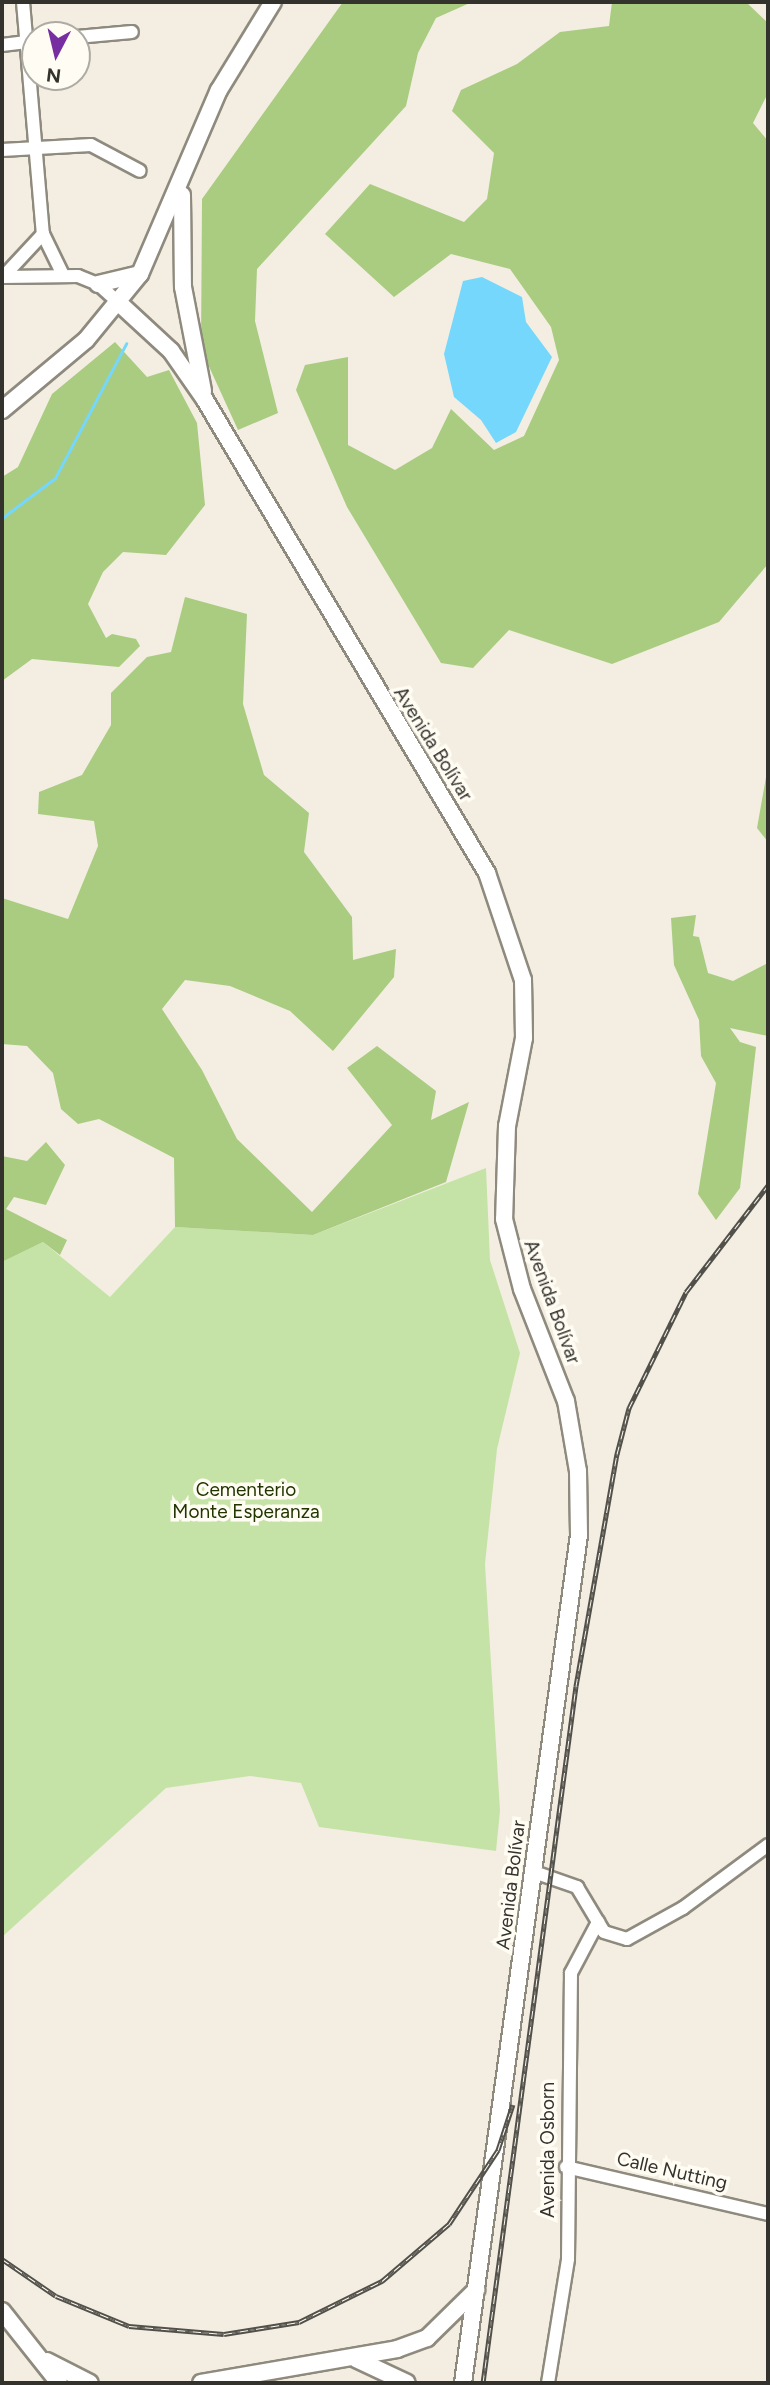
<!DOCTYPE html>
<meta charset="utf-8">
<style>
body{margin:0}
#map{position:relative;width:770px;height:2385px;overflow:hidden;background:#f3eee1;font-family:Figtree,sans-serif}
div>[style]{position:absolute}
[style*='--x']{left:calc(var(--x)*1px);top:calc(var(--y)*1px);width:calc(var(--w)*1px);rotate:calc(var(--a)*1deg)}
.green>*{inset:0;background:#c6e3a7}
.forest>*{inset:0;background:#a9cc81}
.water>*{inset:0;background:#75d7fc}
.stream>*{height:2.5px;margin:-1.25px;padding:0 1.25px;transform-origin:1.25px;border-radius:1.25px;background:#75d7fc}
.roads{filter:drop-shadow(2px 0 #8f8a7e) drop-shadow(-2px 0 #8f8a7e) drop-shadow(0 2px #8f8a7e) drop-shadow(0 -2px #8f8a7e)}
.street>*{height:12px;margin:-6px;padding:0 6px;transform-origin:6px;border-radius:6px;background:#fff}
.secondary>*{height:16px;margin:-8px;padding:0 8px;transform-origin:8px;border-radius:8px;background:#fff}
.rail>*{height:5px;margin-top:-2.5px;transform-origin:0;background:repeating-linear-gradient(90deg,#fffcf3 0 8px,#52504a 0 16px);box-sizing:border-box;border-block:2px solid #52504a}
span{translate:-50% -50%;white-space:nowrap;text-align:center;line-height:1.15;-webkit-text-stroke:7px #fffcf3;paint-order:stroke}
.street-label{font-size:19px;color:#34322d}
.park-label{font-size:19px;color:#213500}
.frame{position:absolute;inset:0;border:4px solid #34322d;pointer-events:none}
.north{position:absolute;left:21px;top:21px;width:70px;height:70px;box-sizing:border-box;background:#fffcf3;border:2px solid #aeaba4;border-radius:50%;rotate:187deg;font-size:19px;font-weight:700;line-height:28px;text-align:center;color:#34322d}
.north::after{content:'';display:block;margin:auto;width:24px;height:32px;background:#772ea1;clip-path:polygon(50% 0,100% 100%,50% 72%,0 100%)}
</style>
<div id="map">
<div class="green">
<i style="clip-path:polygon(486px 1168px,490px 1260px,520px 1353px,497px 1449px,485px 1564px,500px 1811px,496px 1851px,319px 1827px,301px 1783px,250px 1776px,166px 1788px,2px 1937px,2px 1262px,43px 1242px,110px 1297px,175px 1227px,313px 1235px)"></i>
</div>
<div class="forest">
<i style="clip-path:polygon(343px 2px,472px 2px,436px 18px,418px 53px,406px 106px,257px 269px,255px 321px,278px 413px,238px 430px,201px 349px,202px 199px)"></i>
<i style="clip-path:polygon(612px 2px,746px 2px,768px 23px,768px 93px,753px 123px,768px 141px,768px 564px,719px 622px,612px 664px,509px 630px,473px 668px,441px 663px,347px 507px,296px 390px,305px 365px,348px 357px,348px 445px,395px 470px,432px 448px,451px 409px,494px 450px,524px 436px,559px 360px,551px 327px,510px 269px,451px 254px,394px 297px,325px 234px,370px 184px,464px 222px,487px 199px,494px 153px,452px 111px,461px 90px,517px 64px,560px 32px,609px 26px)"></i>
<i style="clip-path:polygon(115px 342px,147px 377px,169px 370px,197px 423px,205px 505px,166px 555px,123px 552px,103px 572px,88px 604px,106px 638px,112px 634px,136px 639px,140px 646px,119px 667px,32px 659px,2px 681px,2px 477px,18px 467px,52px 394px)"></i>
<i style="clip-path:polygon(185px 597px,247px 614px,243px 704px,264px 775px,309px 813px,304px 852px,352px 917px,353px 960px,396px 949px,394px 977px,333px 1051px,290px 1011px,230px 986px,185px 980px,162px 1009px,202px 1070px,237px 1139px,312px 1212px,392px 1125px,347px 1068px,377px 1046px,436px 1091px,431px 1120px,469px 1102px,446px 1182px,313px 1235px,175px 1227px,174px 1158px,99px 1119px,78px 1124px,61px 1109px,53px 1073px,27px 1046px,2px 1044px,2px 898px,68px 919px,98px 846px,94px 821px,38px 814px,39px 792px,82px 775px,111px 725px,111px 693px,147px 657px,171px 652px)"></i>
<i style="clip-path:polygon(768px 766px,768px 842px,757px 828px)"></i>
<i style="clip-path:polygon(696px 915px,693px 936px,699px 937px,708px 973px,733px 981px,768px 963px,768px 1036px,730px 1028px,740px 1042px,756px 1047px,740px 1188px,716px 1220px,698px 1194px,716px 1083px,701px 1056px,699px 1020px,674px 965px,671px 918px)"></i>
<i style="clip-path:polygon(46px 1142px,65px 1165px,46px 1205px,14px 1197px,6px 1209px,67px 1240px,60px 1255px,43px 1242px,2px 1262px,2px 1156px,27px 1161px)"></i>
</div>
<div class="water">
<i style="clip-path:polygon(482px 277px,522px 297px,526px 322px,552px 357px,516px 432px,496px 443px,481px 420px,454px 397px,444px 354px,463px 281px)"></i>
</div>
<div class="stream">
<i style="--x:2;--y:518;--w:66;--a:-37"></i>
<i style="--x:55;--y:478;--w:152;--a:-62.1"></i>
</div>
<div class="roads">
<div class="street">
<i style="--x:23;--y:2;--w:233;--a:85.1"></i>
<i style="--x:43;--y:234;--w:43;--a:64"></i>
<i style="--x:77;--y:37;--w:55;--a:-5.2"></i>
<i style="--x:2;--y:45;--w:33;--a:-7"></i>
<i style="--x:2;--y:150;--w:89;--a:-3.2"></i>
<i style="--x:91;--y:145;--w:55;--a:28"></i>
<i style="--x:2;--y:277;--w:76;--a:-0.8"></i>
<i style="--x:78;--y:276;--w:22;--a:22"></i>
<i style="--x:98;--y:284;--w:28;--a:42"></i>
<i style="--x:3;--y:277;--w:59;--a:-47.1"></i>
<i style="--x:534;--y:1872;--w:46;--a:19.2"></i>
<i style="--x:577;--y:1887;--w:52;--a:59"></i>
<i style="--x:604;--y:1932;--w:24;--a:17"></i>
<i style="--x:627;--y:1939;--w:64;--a:-29"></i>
<i style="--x:683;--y:1908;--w:106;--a:-36.5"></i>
<i style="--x:566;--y:2167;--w:207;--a:13.1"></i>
<i style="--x:548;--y:2383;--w:126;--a:-80.8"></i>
<i style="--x:568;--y:2259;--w:286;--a:-89.4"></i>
<i style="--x:571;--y:1973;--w:58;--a:-62.1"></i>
</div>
<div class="secondary">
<i style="--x:182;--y:195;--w:92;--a:89.4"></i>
<i style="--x:183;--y:287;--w:106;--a:79.1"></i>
<i style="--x:98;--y:284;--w:43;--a:-13.4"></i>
<i style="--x:119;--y:303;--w:71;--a:42.7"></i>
<i style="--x:171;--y:351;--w:60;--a:55.2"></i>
<i style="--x:205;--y:400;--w:551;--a:59.2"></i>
<i style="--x:487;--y:873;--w:113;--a:71.4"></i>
<i style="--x:523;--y:980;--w:58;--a:89"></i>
<i style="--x:524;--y:1038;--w:90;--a:100.9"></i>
<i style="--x:507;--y:1126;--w:93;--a:91.8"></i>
<i style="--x:504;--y:1219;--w:72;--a:75.6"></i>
<i style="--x:522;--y:1289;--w:120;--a:68.6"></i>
<i style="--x:566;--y:1401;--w:71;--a:80.3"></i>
<i style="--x:578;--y:1471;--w:64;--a:89.1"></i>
<i style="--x:579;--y:1535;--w:856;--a:97.79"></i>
<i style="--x:2;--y:410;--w:109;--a:-39.8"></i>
<i style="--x:86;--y:340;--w:85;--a:-50.7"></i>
<i style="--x:140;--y:274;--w:200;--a:-66.8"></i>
<i style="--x:219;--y:90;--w:103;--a:-58.5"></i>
<i style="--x:2;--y:2311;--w:92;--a:51.6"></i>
<i style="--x:356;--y:2359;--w:56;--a:25.2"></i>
<i style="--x:47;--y:2361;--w:48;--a:27.1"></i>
<i style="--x:201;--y:2383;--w:199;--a:-9.8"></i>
<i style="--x:397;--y:2349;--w:32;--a:-20"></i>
<i style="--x:427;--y:2338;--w:69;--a:-44.4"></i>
</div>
</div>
<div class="rail">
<i style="--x:2;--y:2259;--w:65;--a:34.4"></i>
<i style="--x:56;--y:2296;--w:79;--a:22.3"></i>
<i style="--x:129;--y:2326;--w:95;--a:4.8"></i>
<i style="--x:224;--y:2334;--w:76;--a:-9.1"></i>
<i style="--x:299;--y:2322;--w:93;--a:-26.3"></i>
<i style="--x:382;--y:2281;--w:88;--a:-40.4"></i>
<i style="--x:449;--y:2224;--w:89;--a:-56.5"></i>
<i style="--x:498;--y:2150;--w:48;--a:-71.9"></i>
<i style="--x:483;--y:2383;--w:703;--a:-82.4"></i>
<i style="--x:576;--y:1686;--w:236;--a:-80"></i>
<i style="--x:617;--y:1454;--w:48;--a:-75.4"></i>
<i style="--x:629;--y:1408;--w:129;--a:-63.8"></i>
<i style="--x:686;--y:1292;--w:135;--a:-52.5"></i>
</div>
<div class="street-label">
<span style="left:433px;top:744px;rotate:58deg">Avenida Bolívar</span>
<span style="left:552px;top:1302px;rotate:70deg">Avenida Bolívar</span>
<span style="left:511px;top:1885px;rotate:-83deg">Avenida Bolívar</span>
<span style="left:548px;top:2150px;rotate:-90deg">Avenida Osborn</span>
<span style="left:672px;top:2171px;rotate:13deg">Calle Nutting</span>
</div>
<div class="park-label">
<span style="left:246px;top:1501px">Cementerio<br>Monte Esperanza</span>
</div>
<div class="frame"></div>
<div class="north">N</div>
</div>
